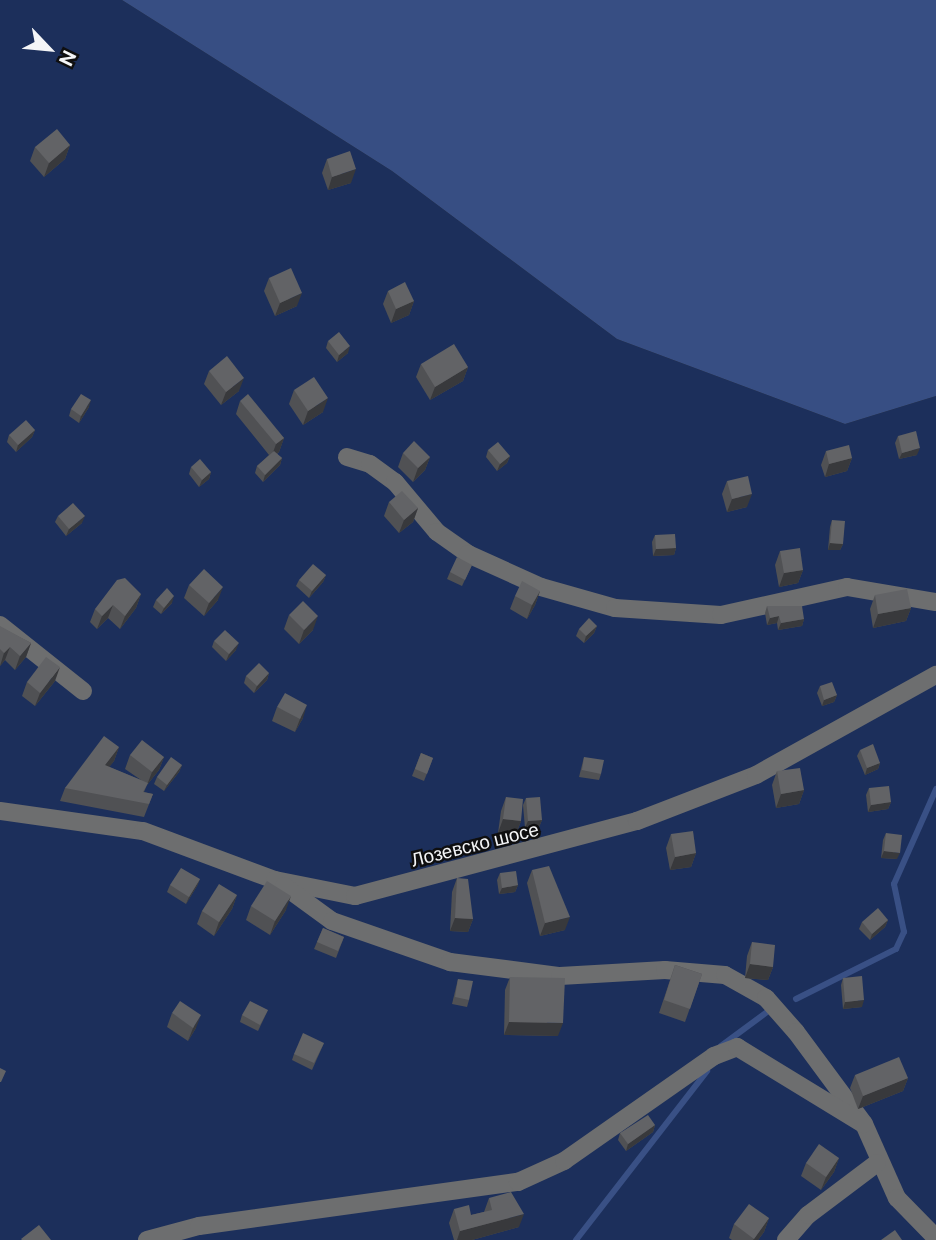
<!DOCTYPE html>
<meta charset="utf-8">
<style>
body{margin:0}
#map{position:relative;width:936px;height:1240px;overflow:hidden;background:#252629;font-family:"Public Sans",sans-serif}
div>[style]{position:absolute}
[style*='--x']{left:calc(var(--x)*1px);top:calc(var(--y)*1px);width:calc(var(--w)*1px);rotate:calc(var(--a)*1deg)}
.green>*{inset:0;background:#1c2f5b}
.forest>*{inset:0;background:#374e83}
.stream>*{height:6px;margin:-3px;padding:0 3px;transform-origin:3px;border-radius:3px;background:#395085}
.minor>*{height:18px;margin:-9px;padding:0 9px;transform-origin:9px;border-radius:9px;background:#6d6e6f}
.wall>*{inset:0;background:#505154}
.shaded-wall>*{inset:0;background:#38393c}
.building>*{inset:0;background:#626366}
span{translate:-50% -50%;white-space:nowrap;text-align:center;line-height:1.15;-webkit-text-stroke:5px #0f0f10;paint-order:stroke}
.street-label{font-size:19px;color:#f4f5f7}
.north{position:absolute;left:14px;top:14px;width:70px;height:70px;-webkit-text-stroke:5px #0f0f10;paint-order:stroke;rotate:116deg;font-size:19px;font-weight:700;line-height:28px;text-align:center;color:#f4f5f7}
.north::after{content:'';display:block;margin:auto;width:24px;height:32px;background:#f4f5f7;clip-path:polygon(50% 0,100% 100%,50% 72%,0 100%)}
</style>
<div id="map">
<div class="green">
<i style="clip-path:polygon(0 0,122px 0,392px 171px,617px 339px,845px 424px,936px 396px,936px 1240px,0 1240px)"></i>
</div>
<div class="forest">
<i style="clip-path:polygon(122px 0,936px 0,936px 396px,845px 424px,617px 339px,392px 171px)"></i>
</div>
<div class="stream">
<i style="--x:796;--y:999;--w:112;--a:-26.6"></i>
<i style="--x:896;--y:949;--w:19;--a:-65"></i>
<i style="--x:904;--y:932;--w:49;--a:-101.8"></i>
<i style="--x:894;--y:884;--w:104;--a:-66.1"></i>
<i style="--x:721;--y:1046;--w:57;--a:-36.5"></i>
<i style="--x:576;--y:1240;--w:214;--a:-52.2"></i>
</div>
<div class="minor">
<i style="--x:347;--y:457;--w:24;--a:17"></i>
<i style="--x:370;--y:464;--w:31;--a:36"></i>
<i style="--x:395;--y:482;--w:65;--a:50"></i>
<i style="--x:437;--y:532;--w:38;--a:35"></i>
<i style="--x:468;--y:554;--w:80;--a:24.3"></i>
<i style="--x:541;--y:587;--w:77;--a:15.8"></i>
<i style="--x:615;--y:608;--w:106;--a:3.8"></i>
<i style="--x:721;--y:615;--w:129;--a:-12.5"></i>
<i style="--x:847;--y:587;--w:90;--a:9.6"></i>
<i style="--x:0;--y:625;--w:106;--a:38.5"></i>
<i style="--x:0;--y:811;--w:144;--a:8"></i>
<i style="--x:143;--y:831;--w:141;--a:20.4"></i>
<i style="--x:275;--y:880;--w:82;--a:11.3"></i>
<i style="--x:355;--y:896;--w:292;--a:-14.9"></i>
<i style="--x:637;--y:821;--w:128;--a:-21.1"></i>
<i style="--x:756;--y:775;--w:206;--a:-29.1"></i>
<i style="--x:284;--y:886;--w:59;--a:36.1"></i>
<i style="--x:332;--y:921;--w:125;--a:19.2"></i>
<i style="--x:450;--y:962;--w:111;--a:7.3"></i>
<i style="--x:560;--y:976;--w:105;--a:-3.3"></i>
<i style="--x:665;--y:970;--w:60;--a:4.8"></i>
<i style="--x:725;--y:975;--w:47;--a:29.3"></i>
<i style="--x:766;--y:998;--w:45;--a:48.6"></i>
<i style="--x:796;--y:1032;--w:114;--a:53.5"></i>
<i style="--x:864;--y:1124;--w:81;--a:66"></i>
<i style="--x:897;--y:1198;--w:56;--a:45.7"></i>
<i style="--x:147;--y:1240;--w:54;--a:-15.1"></i>
<i style="--x:199;--y:1226;--w:322;--a:-7.9"></i>
<i style="--x:518;--y:1182;--w:51;--a:-24.5"></i>
<i style="--x:564;--y:1161;--w:183;--a:-35"></i>
<i style="--x:714;--y:1056;--w:25;--a:-21"></i>
<i style="--x:737;--y:1047;--w:148;--a:31.4"></i>
<i style="--x:786;--y:1240;--w:33;--a:-49"></i>
<i style="--x:808;--y:1215;--w:86;--a:-37"></i>
</div>
<div class="wall">
<i style="clip-path:polygon(70px 145px,65px 159px,44px 177px,30px 161px,35px 147px)"></i>
<i style="clip-path:polygon(327px 159px,351px 183px,328px 190px,322px 173px)"></i>
<i style="clip-path:polygon(269px 278px,297px 306px,275px 316px,264px 291px)"></i>
<i style="clip-path:polygon(388px 291px,414px 301px,409px 315px,391px 323px,383px 304px)"></i>
<i style="clip-path:polygon(328px 341px,348px 353px,337px 362px,326px 348px)"></i>
<i style="clip-path:polygon(421px 364px,468px 367px,463px 381px,430px 400px,416px 377px)"></i>
<i style="clip-path:polygon(209px 371px,239px 391px,221px 405px,204px 384px)"></i>
<i style="clip-path:polygon(294px 390px,323px 412px,303px 425px,289px 404px)"></i>
<i style="clip-path:polygon(240px 401px,284px 438px,279px 452px,277px 454px,282px 458px,280px 465px,263px 482px,255px 473px,257px 466px,269px 455px,236px 414px)"></i>
<i style="clip-path:polygon(89px 407px,79px 423px,69px 416px,71px 409px)"></i>
<i style="clip-path:polygon(35px 430px,32px 437px,16px 452px,7px 442px,9px 435px)"></i>
<i style="clip-path:polygon(898px 436px,917px 455px,899px 459px,895px 443px)"></i>
<i style="clip-path:polygon(488px 450px,510px 456px,507px 463px,497px 471px,486px 457px)"></i>
<i style="clip-path:polygon(826px 451px,852px 458px,847px 471px,825px 477px,821px 465px)"></i>
<i style="clip-path:polygon(403px 453px,430px 457px,425px 470px,413px 482px,398px 467px)"></i>
<i style="clip-path:polygon(191px 467px,211px 472px,209px 479px,199px 487px,189px 474px)"></i>
<i style="clip-path:polygon(727px 481px,747px 507px,727px 512px,722px 494px)"></i>
<i style="clip-path:polygon(389px 502px,418px 508px,413px 522px,399px 533px,384px 516px)"></i>
<i style="clip-path:polygon(58px 516px,82px 523px,66px 536px,55px 522px)"></i>
<i style="clip-path:polygon(832px 520px,843px 544px,840px 550px,828px 550px,830px 527px)"></i>
<i style="clip-path:polygon(655px 535px,676px 548px,674px 555px,653px 556px,652px 542px)"></i>
<i style="clip-path:polygon(780px 551px,803px 570px,798px 583px,779px 587px,775px 565px)"></i>
<i style="clip-path:polygon(472px 565px,462px 586px,447px 579px,450px 572px)"></i>
<i style="clip-path:polygon(326px 575px,323px 582px,309px 598px,296px 586px,299px 580px)"></i>
<i style="clip-path:polygon(189px 585px,218px 600px,204px 616px,184px 598px)"></i>
<i style="clip-path:polygon(540px 591px,535px 605px,527px 619px,510px 609px,515px 596px)"></i>
<i style="clip-path:polygon(141px 594px,136px 608px,120px 629px,108px 618px,97px 629px,90px 622px,95px 609px)"></i>
<i style="clip-path:polygon(875px 595px,911px 608px,906px 621px,873px 628px,870px 609px)"></i>
<i style="clip-path:polygon(156px 600px,172px 603px,161px 614px,153px 607px)"></i>
<i style="clip-path:polygon(767px 606px,804px 619px,802px 626px,778px 630px,777px 623px,767px 625px,765px 613px)"></i>
<i style="clip-path:polygon(289px 615px,313px 630px,299px 644px,284px 629px)"></i>
<i style="clip-path:polygon(597px 626px,594px 633px,584px 643px,576px 636px,579px 629px)"></i>
<i style="clip-path:polygon(0 627px,31px 643px,26px 657px,15px 670px,5px 660px,0 666px)"></i>
<i style="clip-path:polygon(214px 641px,236px 650px,226px 661px,212px 647px)"></i>
<i style="clip-path:polygon(269px 673px,267px 680px,254px 693px,244px 683px,246px 676px)"></i>
<i style="clip-path:polygon(55px 681px,35px 706px,22px 696px,27px 682px)"></i>
<i style="clip-path:polygon(820px 686px,837px 695px,834px 702px,822px 706px,817px 693px)"></i>
<i style="clip-path:polygon(277px 707px,303px 718px,295px 732px,272px 721px)"></i>
<i style="clip-path:polygon(119px 747px,114px 761px,109px 767px,141px 780px,125px 769px,130px 755px,164px 757px,159px 770px,147px 785px,144px 792px,153px 794px,144px 817px,60px 801px,65px 788px)"></i>
<i style="clip-path:polygon(860px 750px,880px 763px,878px 769px,865px 775px,857px 756px)"></i>
<i style="clip-path:polygon(421px 753px,433px 758px,424px 781px,412px 776px)"></i>
<i style="clip-path:polygon(584px 757px,601px 774px,599px 780px,579px 777px)"></i>
<i style="clip-path:polygon(182px 765px,179px 772px,164px 791px,154px 784px,157px 777px)"></i>
<i style="clip-path:polygon(777px 771px,804px 790px,799px 804px,776px 808px,772px 785px)"></i>
<i style="clip-path:polygon(869px 788px,891px 802px,888px 809px,868px 812px,866px 795px)"></i>
<i style="clip-path:polygon(506px 797px,521px 821px,516px 834px,498px 833px,501px 811px)"></i>
<i style="clip-path:polygon(526px 798px,542px 820px,539px 827px,525px 828px,523px 805px)"></i>
<i style="clip-path:polygon(886px 833px,897px 859px,881px 858px,883px 840px)"></i>
<i style="clip-path:polygon(671px 834px,696px 853px,691px 867px,670px 870px,666px 848px)"></i>
<i style="clip-path:polygon(532px 870px,565px 930px,540px 936px,527px 883px)"></i>
<i style="clip-path:polygon(500px 873px,518px 885px,515px 892px,499px 894px,497px 880px)"></i>
<i style="clip-path:polygon(457px 878px,473px 919px,468px 932px,450px 931px,452px 892px)"></i>
<i style="clip-path:polygon(200px 879px,197px 886px,186px 904px,167px 892px,170px 885px)"></i>
<i style="clip-path:polygon(237px 895px,232px 909px,214px 936px,197px 924px,202px 911px)"></i>
<i style="clip-path:polygon(251px 906px,286px 910px,270px 935px,246px 920px)"></i>
<i style="clip-path:polygon(888px 920px,885px 927px,870px 940px,859px 929px,862px 922px)"></i>
<i style="clip-path:polygon(323px 928px,344px 937px,336px 958px,314px 949px)"></i>
<i style="clip-path:polygon(752px 942px,773px 967px,768px 980px,745px 978px,747px 956px)"></i>
<i style="clip-path:polygon(675px 965px,702px 974px,685px 1022px,659px 1013px)"></i>
<i style="clip-path:polygon(510px 977px,558px 1036px,504px 1035px,505px 990px)"></i>
<i style="clip-path:polygon(843px 978px,862px 1007px,843px 1009px,841px 985px)"></i>
<i style="clip-path:polygon(458px 979px,469px 1000px,467px 1007px,452px 1004px)"></i>
<i style="clip-path:polygon(268px 1010px,258px 1031px,240px 1022px,242px 1015px)"></i>
<i style="clip-path:polygon(172px 1013px,196px 1028px,188px 1041px,167px 1027px)"></i>
<i style="clip-path:polygon(324px 1043px,312px 1070px,292px 1060px,294px 1054px)"></i>
<i style="clip-path:polygon(855px 1075px,908px 1078px,903px 1091px,858px 1109px,850px 1088px)"></i>
<i style="clip-path:polygon(655px 1125px,653px 1132px,626px 1151px,618px 1140px,620px 1133px)"></i>
<i style="clip-path:polygon(839px 1158px,834px 1172px,821px 1190px,801px 1176px,806px 1163px)"></i>
<i style="clip-path:polygon(489px 1198px,519px 1227px,472px 1240px,454px 1240px,449px 1223px,454px 1209px,471px 1215px,484px 1212px)"></i>
<i style="clip-path:polygon(769px 1218px,764px 1232px,758px 1240px,732px 1240px,729px 1238px,734px 1224px)"></i>
</div>
<div class="shaded-wall">
<i style="clip-path:polygon(70px 145px,65px 159px,44px 177px,49px 163px)"></i>
<i style="clip-path:polygon(356px 169px,351px 183px,328px 190px,332px 177px)"></i>
<i style="clip-path:polygon(302px 293px,297px 306px,275px 316px,280px 303px)"></i>
<i style="clip-path:polygon(414px 301px,409px 315px,391px 323px,396px 309px)"></i>
<i style="clip-path:polygon(350px 346px,348px 353px,337px 362px,339px 355px)"></i>
<i style="clip-path:polygon(468px 367px,463px 381px,430px 400px,435px 387px)"></i>
<i style="clip-path:polygon(244px 378px,239px 391px,221px 405px,226px 392px)"></i>
<i style="clip-path:polygon(328px 398px,323px 412px,303px 425px,308px 411px)"></i>
<i style="clip-path:polygon(91px 400px,89px 407px,79px 423px,81px 416px)"></i>
<i style="clip-path:polygon(35px 430px,32px 437px,16px 452px,18px 445px)"></i>
<i style="clip-path:polygon(284px 438px,279px 452px,271px 458px,276px 444px)"></i>
<i style="clip-path:polygon(920px 448px,917px 455px,899px 459px,902px 453px)"></i>
<i style="clip-path:polygon(510px 456px,507px 463px,497px 471px,500px 464px)"></i>
<i style="clip-path:polygon(430px 457px,425px 470px,413px 482px,418px 468px)"></i>
<i style="clip-path:polygon(282px 458px,280px 465px,263px 482px,265px 475px)"></i>
<i style="clip-path:polygon(852px 458px,847px 471px,825px 477px,829px 464px)"></i>
<i style="clip-path:polygon(211px 472px,209px 479px,199px 487px,202px 480px)"></i>
<i style="clip-path:polygon(752px 494px,747px 507px,727px 512px,732px 499px)"></i>
<i style="clip-path:polygon(418px 508px,413px 522px,399px 533px,404px 520px)"></i>
<i style="clip-path:polygon(85px 516px,82px 523px,66px 536px,69px 529px)"></i>
<i style="clip-path:polygon(830px 543px,843px 544px,840px 550px,828px 550px)"></i>
<i style="clip-path:polygon(676px 548px,674px 555px,653px 556px,656px 549px)"></i>
<i style="clip-path:polygon(803px 570px,798px 583px,779px 587px,784px 573px)"></i>
<i style="clip-path:polygon(326px 575px,323px 582px,309px 598px,312px 591px)"></i>
<i style="clip-path:polygon(223px 587px,218px 600px,204px 616px,209px 603px)"></i>
<i style="clip-path:polygon(540px 591px,535px 605px,527px 619px,532px 605px)"></i>
<i style="clip-path:polygon(141px 594px,136px 608px,120px 629px,125px 616px)"></i>
<i style="clip-path:polygon(174px 596px,172px 603px,161px 614px,164px 608px)"></i>
<i style="clip-path:polygon(113px 605px,108px 618px,97px 629px,102px 616px)"></i>
<i style="clip-path:polygon(911px 608px,906px 621px,873px 628px,878px 614px)"></i>
<i style="clip-path:polygon(318px 616px,313px 630px,299px 644px,304px 630px)"></i>
<i style="clip-path:polygon(779px 616px,777px 623px,767px 625px,770px 618px)"></i>
<i style="clip-path:polygon(804px 619px,802px 626px,778px 630px,781px 623px)"></i>
<i style="clip-path:polygon(597px 626px,594px 633px,584px 643px,586px 636px)"></i>
<i style="clip-path:polygon(31px 643px,26px 657px,15px 670px,20px 656px)"></i>
<i style="clip-path:polygon(239px 643px,236px 650px,226px 661px,229px 654px)"></i>
<i style="clip-path:polygon(10px 647px,5px 660px,0 666px,4px 653px)"></i>
<i style="clip-path:polygon(60px 667px,55px 681px,35px 706px,40px 693px)"></i>
<i style="clip-path:polygon(269px 673px,267px 680px,254px 693px,257px 686px)"></i>
<i style="clip-path:polygon(837px 695px,834px 702px,822px 706px,824px 700px)"></i>
<i style="clip-path:polygon(307px 705px,303px 718px,295px 732px,300px 719px)"></i>
<i style="clip-path:polygon(119px 747px,114px 761px,100px 779px,105px 765px)"></i>
<i style="clip-path:polygon(164px 757px,159px 770px,147px 785px,152px 772px)"></i>
<i style="clip-path:polygon(880px 763px,878px 769px,865px 775px,867px 768px)"></i>
<i style="clip-path:polygon(182px 765px,179px 772px,164px 791px,167px 785px)"></i>
<i style="clip-path:polygon(804px 790px,799px 804px,776px 808px,781px 794px)"></i>
<i style="clip-path:polygon(891px 802px,888px 809px,868px 812px,871px 805px)"></i>
<i style="clip-path:polygon(503px 819px,521px 821px,516px 834px,498px 833px)"></i>
<i style="clip-path:polygon(542px 820px,539px 827px,525px 828px,528px 821px)"></i>
<i style="clip-path:polygon(884px 851px,900px 853px,897px 859px,881px 858px)"></i>
<i style="clip-path:polygon(696px 853px,691px 867px,670px 870px,675px 857px)"></i>
<i style="clip-path:polygon(200px 879px,197px 886px,186px 904px,189px 897px)"></i>
<i style="clip-path:polygon(518px 885px,515px 892px,499px 894px,502px 888px)"></i>
<i style="clip-path:polygon(237px 895px,232px 909px,214px 936px,219px 922px)"></i>
<i style="clip-path:polygon(291px 896px,286px 910px,270px 935px,275px 921px)"></i>
<i style="clip-path:polygon(570px 917px,565px 930px,540px 936px,545px 923px)"></i>
<i style="clip-path:polygon(455px 918px,473px 919px,468px 932px,450px 931px)"></i>
<i style="clip-path:polygon(888px 920px,885px 927px,870px 940px,872px 934px)"></i>
<i style="clip-path:polygon(750px 964px,773px 967px,768px 980px,745px 978px)"></i>
<i style="clip-path:polygon(864px 1000px,862px 1007px,843px 1009px,845px 1002px)"></i>
<i style="clip-path:polygon(201px 1015px,196px 1028px,188px 1041px,193px 1028px)"></i>
<i style="clip-path:polygon(509px 1022px,563px 1023px,558px 1036px,504px 1035px)"></i>
<i style="clip-path:polygon(908px 1078px,903px 1091px,858px 1109px,863px 1096px)"></i>
<i style="clip-path:polygon(655px 1125px,653px 1132px,626px 1151px,628px 1144px)"></i>
<i style="clip-path:polygon(839px 1158px,834px 1172px,821px 1190px,826px 1177px)"></i>
<i style="clip-path:polygon(524px 1214px,519px 1227px,472px 1240px,457px 1240px,460px 1231px)"></i>
<i style="clip-path:polygon(769px 1218px,764px 1232px,758px 1240px,753px 1240px)"></i>
</div>
<div class="building">
<i style="clip-path:polygon(57px 129px,70px 145px,49px 163px,35px 147px)"></i>
<i style="clip-path:polygon(350px 151px,356px 169px,332px 177px,327px 159px)"></i>
<i style="clip-path:polygon(291px 268px,302px 293px,280px 303px,269px 278px)"></i>
<i style="clip-path:polygon(405px 282px,414px 301px,396px 309px,388px 291px)"></i>
<i style="clip-path:polygon(339px 332px,350px 346px,339px 355px,328px 341px)"></i>
<i style="clip-path:polygon(454px 344px,468px 367px,435px 387px,421px 364px)"></i>
<i style="clip-path:polygon(227px 356px,244px 378px,226px 392px,209px 371px)"></i>
<i style="clip-path:polygon(314px 377px,328px 398px,308px 411px,294px 390px)"></i>
<i style="clip-path:polygon(81px 394px,91px 400px,81px 416px,71px 409px)"></i>
<i style="clip-path:polygon(248px 394px,284px 438px,276px 444px,240px 401px)"></i>
<i style="clip-path:polygon(26px 420px,35px 430px,18px 445px,9px 435px)"></i>
<i style="clip-path:polygon(916px 431px,920px 448px,902px 453px,898px 436px)"></i>
<i style="clip-path:polygon(414px 441px,430px 457px,418px 468px,403px 453px)"></i>
<i style="clip-path:polygon(498px 442px,510px 456px,500px 464px,488px 450px)"></i>
<i style="clip-path:polygon(849px 445px,852px 458px,829px 464px,826px 451px)"></i>
<i style="clip-path:polygon(274px 451px,282px 458px,265px 475px,257px 466px)"></i>
<i style="clip-path:polygon(200px 459px,211px 472px,202px 480px,191px 467px)"></i>
<i style="clip-path:polygon(748px 476px,752px 494px,732px 499px,727px 481px)"></i>
<i style="clip-path:polygon(402px 491px,418px 508px,404px 520px,389px 502px)"></i>
<i style="clip-path:polygon(73px 503px,85px 516px,69px 529px,58px 516px)"></i>
<i style="clip-path:polygon(832px 520px,845px 521px,843px 544px,830px 543px)"></i>
<i style="clip-path:polygon(675px 534px,676px 548px,656px 549px,655px 535px)"></i>
<i style="clip-path:polygon(800px 548px,803px 570px,784px 573px,780px 551px)"></i>
<i style="clip-path:polygon(457px 557px,472px 565px,465px 580px,450px 572px)"></i>
<i style="clip-path:polygon(313px 564px,326px 575px,312px 591px,299px 580px)"></i>
<i style="clip-path:polygon(204px 569px,223px 587px,209px 603px,189px 585px)"></i>
<i style="clip-path:polygon(125px 578px,141px 594px,125px 616px,113px 605px,102px 616px,95px 609px,117px 580px)"></i>
<i style="clip-path:polygon(522px 581px,540px 591px,532px 605px,515px 596px)"></i>
<i style="clip-path:polygon(167px 588px,174px 596px,164px 608px,156px 600px)"></i>
<i style="clip-path:polygon(907px 589px,911px 608px,878px 614px,875px 595px)"></i>
<i style="clip-path:polygon(303px 601px,318px 616px,304px 630px,289px 615px)"></i>
<i style="clip-path:polygon(767px 606px,802px 606px,804px 619px,781px 623px,779px 616px,770px 618px)"></i>
<i style="clip-path:polygon(589px 618px,597px 626px,586px 636px,579px 629px)"></i>
<i style="clip-path:polygon(0 626px,31px 643px,20px 656px,10px 647px,4px 653px,0 649px)"></i>
<i style="clip-path:polygon(225px 630px,239px 643px,229px 654px,214px 641px)"></i>
<i style="clip-path:polygon(46px 657px,60px 667px,40px 693px,27px 682px)"></i>
<i style="clip-path:polygon(259px 663px,269px 673px,257px 686px,246px 676px)"></i>
<i style="clip-path:polygon(832px 682px,837px 695px,824px 700px,820px 686px)"></i>
<i style="clip-path:polygon(285px 693px,307px 705px,300px 719px,277px 707px)"></i>
<i style="clip-path:polygon(104px 736px,119px 747px,105px 765px,148px 783px,143px 792px,153px 794px,149px 804px,65px 788px)"></i>
<i style="clip-path:polygon(142px 740px,164px 757px,152px 772px,130px 755px)"></i>
<i style="clip-path:polygon(873px 744px,880px 763px,867px 768px,860px 750px)"></i>
<i style="clip-path:polygon(421px 753px,433px 758px,427px 774px,415px 769px)"></i>
<i style="clip-path:polygon(171px 757px,182px 765px,167px 785px,157px 777px)"></i>
<i style="clip-path:polygon(584px 757px,604px 760px,601px 774px,582px 770px)"></i>
<i style="clip-path:polygon(800px 768px,804px 790px,781px 794px,777px 771px)"></i>
<i style="clip-path:polygon(889px 786px,891px 802px,871px 805px,869px 788px)"></i>
<i style="clip-path:polygon(506px 797px,523px 799px,521px 821px,503px 819px)"></i>
<i style="clip-path:polygon(540px 797px,542px 820px,528px 821px,526px 798px)"></i>
<i style="clip-path:polygon(693px 831px,696px 853px,675px 857px,671px 834px)"></i>
<i style="clip-path:polygon(886px 833px,902px 835px,900px 853px,884px 851px)"></i>
<i style="clip-path:polygon(549px 866px,570px 917px,545px 923px,532px 870px)"></i>
<i style="clip-path:polygon(181px 868px,200px 879px,189px 897px,170px 885px)"></i>
<i style="clip-path:polygon(516px 871px,518px 885px,502px 888px,500px 873px)"></i>
<i style="clip-path:polygon(457px 878px,468px 879px,473px 919px,455px 918px)"></i>
<i style="clip-path:polygon(267px 881px,291px 896px,275px 921px,251px 906px)"></i>
<i style="clip-path:polygon(219px 884px,237px 895px,219px 922px,202px 911px)"></i>
<i style="clip-path:polygon(878px 908px,888px 920px,872px 934px,862px 922px)"></i>
<i style="clip-path:polygon(323px 928px,344px 937px,338px 951px,317px 942px)"></i>
<i style="clip-path:polygon(752px 942px,775px 945px,773px 967px,750px 964px)"></i>
<i style="clip-path:polygon(675px 965px,702px 974px,690px 1009px,664px 1000px)"></i>
<i style="clip-path:polygon(862px 976px,864px 1000px,845px 1002px,843px 978px)"></i>
<i style="clip-path:polygon(510px 977px,565px 978px,563px 1023px,509px 1022px)"></i>
<i style="clip-path:polygon(458px 979px,473px 981px,469px 1000px,455px 997px)"></i>
<i style="clip-path:polygon(180px 1001px,201px 1015px,193px 1028px,172px 1013px)"></i>
<i style="clip-path:polygon(250px 1001px,268px 1010px,260px 1025px,242px 1015px)"></i>
<i style="clip-path:polygon(303px 1033px,324px 1043px,314px 1063px,294px 1054px)"></i>
<i style="clip-path:polygon(899px 1057px,908px 1078px,863px 1096px,855px 1075px)"></i>
<i style="clip-path:polygon(0 1068px,6px 1071px,1px 1082px,0 1082px)"></i>
<i style="clip-path:polygon(648px 1115px,655px 1125px,628px 1144px,620px 1133px)"></i>
<i style="clip-path:polygon(819px 1144px,839px 1158px,826px 1177px,806px 1163px)"></i>
<i style="clip-path:polygon(511px 1192px,524px 1214px,460px 1231px,454px 1209px,469px 1205px,471px 1215px,492px 1210px,489px 1198px)"></i>
<i style="clip-path:polygon(749px 1204px,769px 1218px,754px 1239px,734px 1224px)"></i>
<i style="clip-path:polygon(39px 1225px,51px 1240px,22px 1240px,21px 1239px)"></i>
<i style="clip-path:polygon(895px 1230px,902px 1240px,881px 1240px)"></i>
</div>
<div class="street-label">
<span style="left:475px;top:845px;rotate:-14deg">Лозевско шосе</span>
</div>
<div class="north">N</div>
</div>
